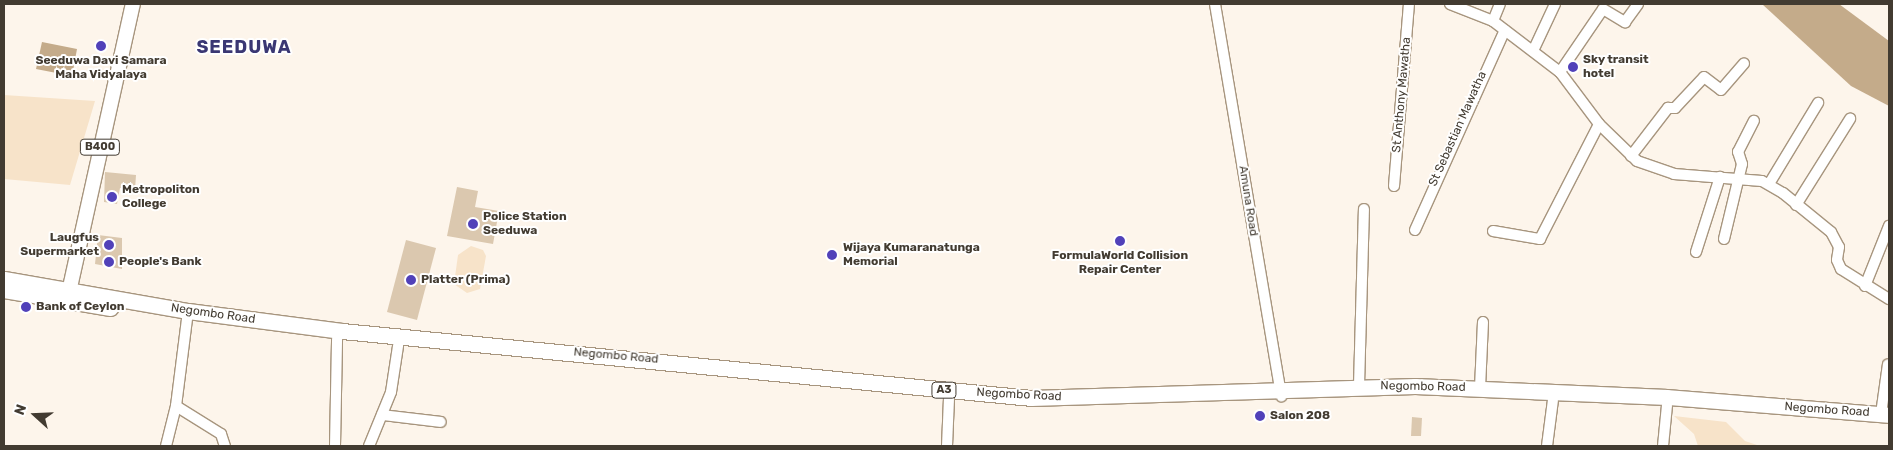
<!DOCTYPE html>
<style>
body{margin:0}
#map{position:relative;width:1893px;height:450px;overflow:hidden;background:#fdf5eb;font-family:Rubik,sans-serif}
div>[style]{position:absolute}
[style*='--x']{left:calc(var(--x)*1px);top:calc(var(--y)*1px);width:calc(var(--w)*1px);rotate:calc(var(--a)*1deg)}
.green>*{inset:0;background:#f7e3c9}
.water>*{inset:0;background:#c4ab8a}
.building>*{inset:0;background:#dbc8af}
.roads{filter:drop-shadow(1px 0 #a7957e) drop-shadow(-1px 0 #a7957e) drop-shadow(0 1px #a7957e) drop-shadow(0 -1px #a7957e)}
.minor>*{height:10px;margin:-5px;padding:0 5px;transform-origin:5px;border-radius:5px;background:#fff}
.major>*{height:14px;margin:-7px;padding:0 7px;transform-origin:7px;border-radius:7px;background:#fff}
.highway>*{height:15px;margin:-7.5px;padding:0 7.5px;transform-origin:7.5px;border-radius:7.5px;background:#fff}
.dots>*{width:14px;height:14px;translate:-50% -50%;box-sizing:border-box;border:2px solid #fff;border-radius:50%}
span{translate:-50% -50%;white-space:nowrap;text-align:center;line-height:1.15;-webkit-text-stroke:4px #fff;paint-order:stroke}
.shield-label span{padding:1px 4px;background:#fff;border:1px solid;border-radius:4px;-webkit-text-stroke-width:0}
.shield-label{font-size:11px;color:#423b31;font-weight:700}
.poi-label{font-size:12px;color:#423b31;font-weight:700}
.left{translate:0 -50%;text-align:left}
.right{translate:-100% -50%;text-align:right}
.street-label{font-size:12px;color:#423b31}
.district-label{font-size:18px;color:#3a3773;font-weight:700;letter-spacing:1px}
.frame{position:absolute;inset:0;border:5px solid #423b31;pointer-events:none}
.north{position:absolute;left:10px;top:390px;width:50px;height:50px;-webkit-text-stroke:4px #fff;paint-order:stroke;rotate:290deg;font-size:14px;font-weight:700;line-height:20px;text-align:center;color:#423b31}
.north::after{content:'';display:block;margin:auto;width:18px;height:22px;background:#423b31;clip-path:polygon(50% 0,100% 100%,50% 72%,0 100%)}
</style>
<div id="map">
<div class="green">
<i style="clip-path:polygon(4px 95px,95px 101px,70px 185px,4px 179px)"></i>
<i style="clip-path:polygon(471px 246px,483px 250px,486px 256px,480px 289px,467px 293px,454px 284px,458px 255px)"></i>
<i style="clip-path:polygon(1674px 416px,1726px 422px,1745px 441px,1760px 446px,1698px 446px,1694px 434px)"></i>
</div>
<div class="water">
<i style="clip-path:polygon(1762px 4px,1839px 4px,1889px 41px,1889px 106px,1851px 86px)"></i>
<i style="clip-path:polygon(42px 42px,77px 49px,72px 76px,36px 69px)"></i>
</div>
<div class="building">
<i style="clip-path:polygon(105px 172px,136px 175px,135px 190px,120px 188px,117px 204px,104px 202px)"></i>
<i style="clip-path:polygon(457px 187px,478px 191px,475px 207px,499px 211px,493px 244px,447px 236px)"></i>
<i style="clip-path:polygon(98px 235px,122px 238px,122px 269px,95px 264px)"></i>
<i style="clip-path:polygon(406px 240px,436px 248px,417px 320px,387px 312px)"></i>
<i style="clip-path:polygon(1412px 417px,1422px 418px,1421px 436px,1411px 436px)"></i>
</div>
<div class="roads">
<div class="minor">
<i style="--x:1215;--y:4;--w:398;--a:80.4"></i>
<i style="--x:1450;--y:4;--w:46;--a:21.6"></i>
<i style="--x:1493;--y:21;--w:84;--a:37.3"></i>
<i style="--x:1560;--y:72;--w:65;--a:53.1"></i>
<i style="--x:1599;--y:124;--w:53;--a:44.2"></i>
<i style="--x:1637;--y:161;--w:39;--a:19"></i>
<i style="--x:1674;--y:174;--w:88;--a:4.5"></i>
<i style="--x:1762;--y:181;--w:24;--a:30"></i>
<i style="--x:1783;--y:193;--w:62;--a:39.1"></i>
<i style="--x:1831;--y:232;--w:17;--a:62"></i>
<i style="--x:1839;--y:247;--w:13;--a:99"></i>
<i style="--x:1837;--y:260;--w:10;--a:66"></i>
<i style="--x:1841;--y:269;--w:57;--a:32"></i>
<i style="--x:1493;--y:21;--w:18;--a:-68"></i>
<i style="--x:1533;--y:51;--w:52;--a:-64.9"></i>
<i style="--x:1560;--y:72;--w:76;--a:-55.7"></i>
<i style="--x:1603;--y:9;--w:26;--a:31"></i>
<i style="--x:1625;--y:22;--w:22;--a:-54"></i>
<i style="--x:1631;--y:156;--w:61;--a:-52.4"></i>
<i style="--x:1668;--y:108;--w:7;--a:0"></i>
<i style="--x:1675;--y:108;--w:42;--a:-46.9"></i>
<i style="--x:1704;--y:77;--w:21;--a:37"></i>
<i style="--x:1721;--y:90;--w:35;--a:-49"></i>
<i style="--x:1769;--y:184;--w:95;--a:-58.8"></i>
<i style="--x:1394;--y:186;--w:183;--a:-85.3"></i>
<i style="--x:1796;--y:205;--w:102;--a:-57.9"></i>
<i style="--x:1415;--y:230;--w:219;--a:-65.8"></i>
<i style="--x:1493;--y:231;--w:48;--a:9.7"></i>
<i style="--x:1540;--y:239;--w:129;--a:-62.8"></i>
<i style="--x:1724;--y:239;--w:77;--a:-76.5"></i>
<i style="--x:1742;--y:164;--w:13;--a:-108"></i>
<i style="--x:1738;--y:152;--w:35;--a:-63"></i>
<i style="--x:1696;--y:252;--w:79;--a:-72.3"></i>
<i style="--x:1865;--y:286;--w:65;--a:-68.2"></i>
<i style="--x:1359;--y:386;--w:177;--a:-88.4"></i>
<i style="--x:1480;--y:388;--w:66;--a:-87.4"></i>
<i style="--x:176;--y:406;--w:53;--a:31.9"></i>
<i style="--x:221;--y:434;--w:13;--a:72"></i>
<i style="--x:1881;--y:414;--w:50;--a:-82"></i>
<i style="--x:382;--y:415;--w:59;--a:6.8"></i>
<i style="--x:166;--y:446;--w:41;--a:-76"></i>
<i style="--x:176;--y:406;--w:96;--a:-82.8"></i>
<i style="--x:335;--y:446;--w:107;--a:-88.9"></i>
<i style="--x:369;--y:446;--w:58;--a:-67.8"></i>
<i style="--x:391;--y:392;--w:47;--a:-81.3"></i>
<i style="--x:947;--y:446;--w:47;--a:-87.6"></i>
<i style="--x:1547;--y:446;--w:46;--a:-82.6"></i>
<i style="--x:1663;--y:446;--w:41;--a:-84.4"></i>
</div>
<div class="major">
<i style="--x:67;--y:301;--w:304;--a:-77.5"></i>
</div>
<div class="highway">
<i style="--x:4;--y:279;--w:187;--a:9.9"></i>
<i style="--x:188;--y:311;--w:155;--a:7.4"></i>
<i style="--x:342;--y:331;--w:692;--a:5.55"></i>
<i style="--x:1031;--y:398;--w:384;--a:-1.8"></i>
<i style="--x:1415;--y:386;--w:252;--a:2.5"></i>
<i style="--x:1667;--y:397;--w:223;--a:4.6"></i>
<i style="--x:4;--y:290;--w:108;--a:9.6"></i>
</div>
</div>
<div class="dots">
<i style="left:101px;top:46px;background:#5141b9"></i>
<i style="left:1573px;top:67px;background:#5141b9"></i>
<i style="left:112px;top:197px;background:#5141b9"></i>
<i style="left:473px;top:224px;background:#5141b9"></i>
<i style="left:1120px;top:241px;background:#5141b9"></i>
<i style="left:109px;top:245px;background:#5141b9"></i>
<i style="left:832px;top:255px;background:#5141b9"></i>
<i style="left:109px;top:262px;background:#5141b9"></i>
<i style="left:411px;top:280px;background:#5141b9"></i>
<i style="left:26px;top:307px;background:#5141b9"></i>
<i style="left:1260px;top:416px;background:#5141b9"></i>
</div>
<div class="shield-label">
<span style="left:100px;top:147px">B400</span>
<span style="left:944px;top:390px">A3</span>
</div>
<div class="poi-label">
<span class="left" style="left:1583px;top:67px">Sky transit<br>hotel</span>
<span style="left:101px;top:68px">Seeduwa Davi Samara<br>Maha Vidyalaya</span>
<span class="left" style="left:122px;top:197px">Metropoliton<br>College</span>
<span class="left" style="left:483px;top:224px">Police Station<br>Seeduwa</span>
<span class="right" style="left:99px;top:245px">Laugfus<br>Supermarket</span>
<span class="left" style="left:843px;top:255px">Wijaya Kumaranatunga<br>Memorial</span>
<span style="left:1120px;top:263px">FormulaWorld Collision<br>Repair Center</span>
<span class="left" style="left:119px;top:262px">People's Bank</span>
<span class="left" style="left:421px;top:280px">Platter (Prima)</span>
<span class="left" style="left:36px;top:307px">Bank of Ceylon</span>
<span class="left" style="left:1270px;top:416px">Salon 208</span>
</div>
<div class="street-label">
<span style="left:1402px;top:95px;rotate:-85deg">St Anthony Mawatha</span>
<span style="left:1458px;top:129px;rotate:-66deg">St Sebastian Mawatha</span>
<span style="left:1248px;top:201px;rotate:81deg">Amuna Road</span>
<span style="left:213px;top:314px;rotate:8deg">Negombo Road</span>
<span style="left:616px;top:356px;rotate:5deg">Negombo Road</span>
<span style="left:1423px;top:387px;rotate:1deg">Negombo Road</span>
<span style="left:1019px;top:395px;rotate:3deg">Negombo Road</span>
<span style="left:1827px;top:410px;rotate:4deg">Negombo Road</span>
</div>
<div class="district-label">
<span style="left:244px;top:47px">SEEDUWA</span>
</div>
<div class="frame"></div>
<div class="north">N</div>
</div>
